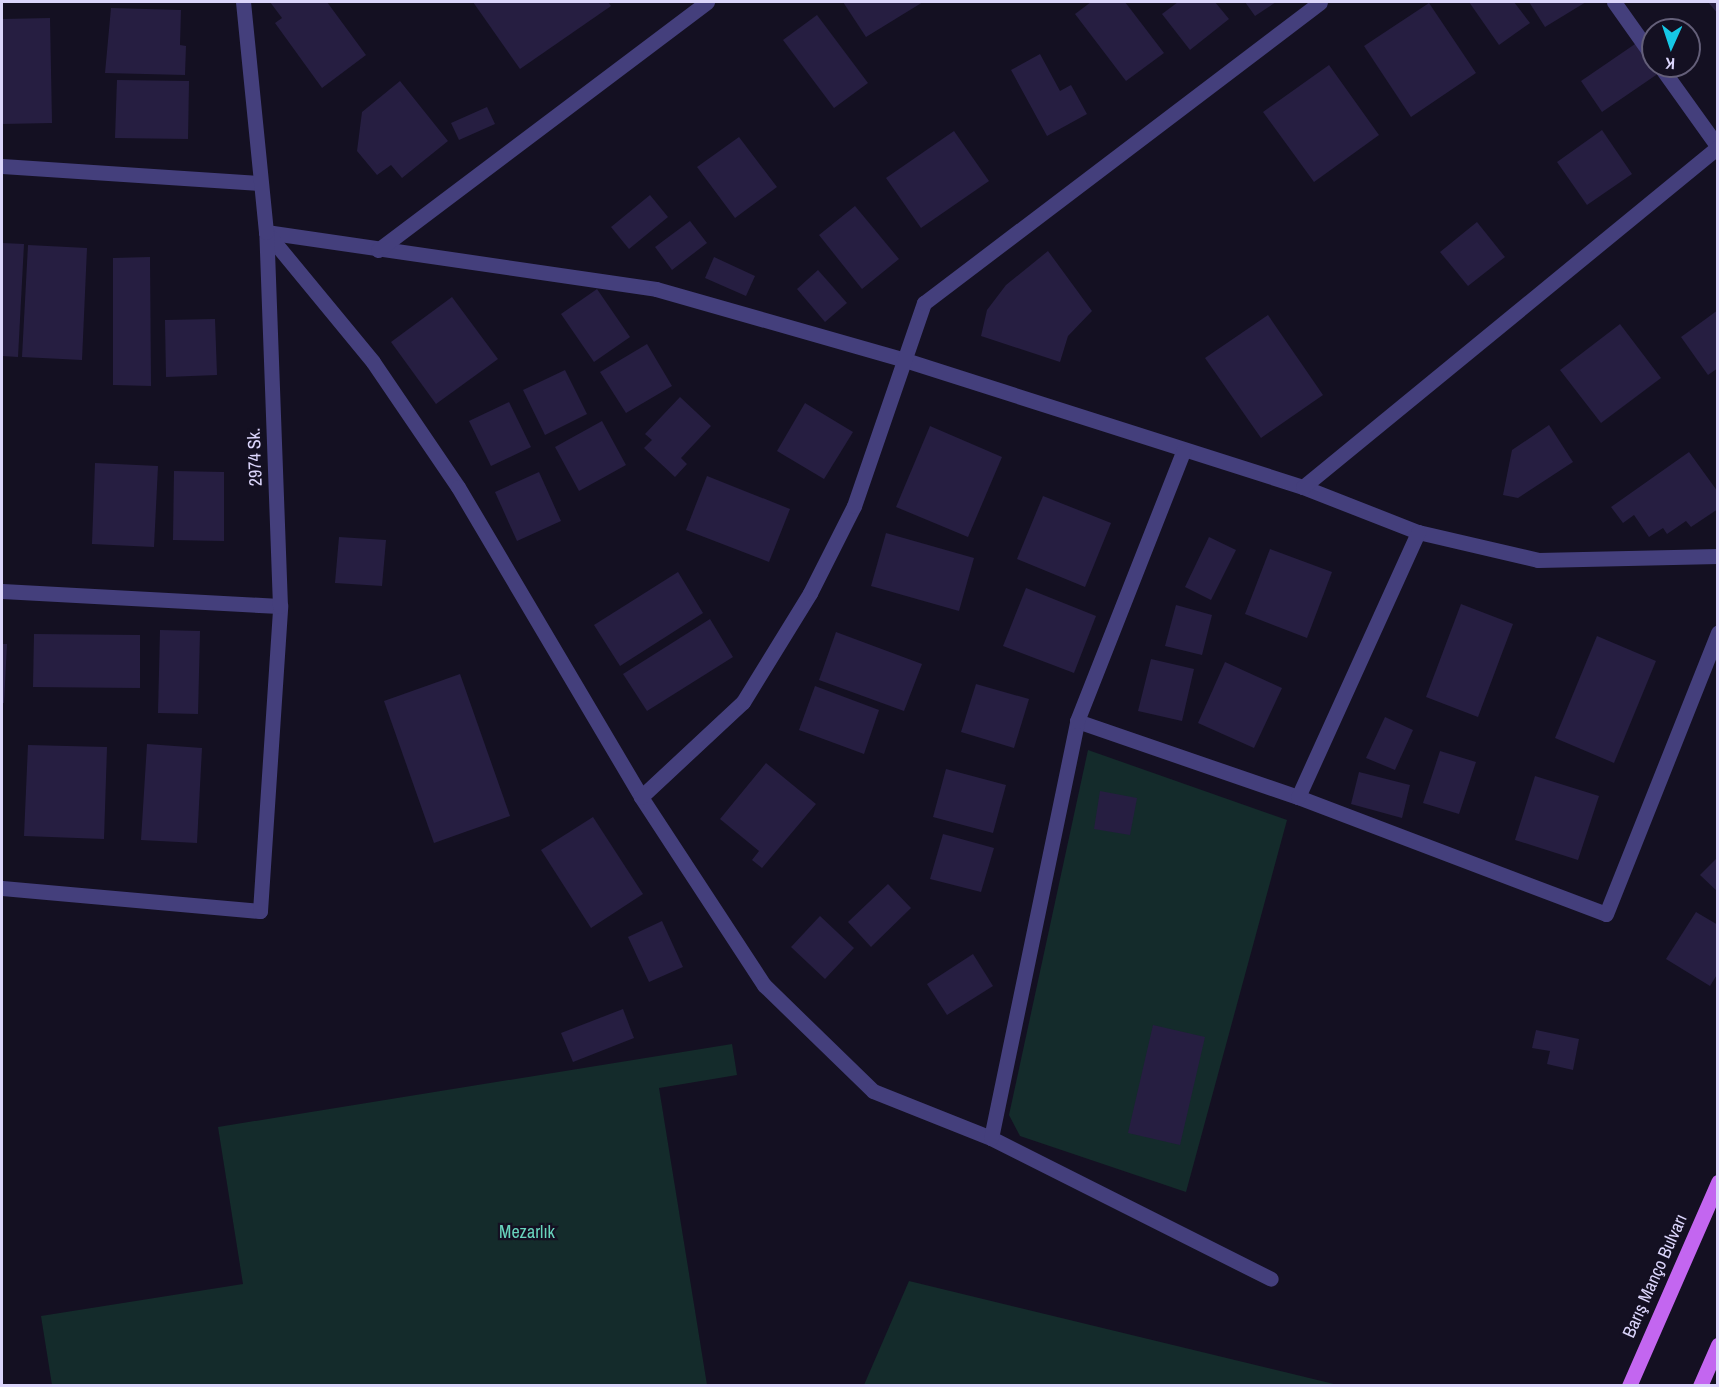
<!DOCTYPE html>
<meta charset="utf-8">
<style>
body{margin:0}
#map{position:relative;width:1719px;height:1387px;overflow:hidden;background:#141022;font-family:"Archivo Narrow",sans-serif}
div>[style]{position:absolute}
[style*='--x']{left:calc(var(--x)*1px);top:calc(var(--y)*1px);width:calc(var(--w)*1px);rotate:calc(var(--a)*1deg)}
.green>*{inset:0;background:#142b2b}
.building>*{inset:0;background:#261e41}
.street>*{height:15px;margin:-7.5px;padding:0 7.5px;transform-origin:7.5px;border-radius:7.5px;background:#443f7c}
.primary>*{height:15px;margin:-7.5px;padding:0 7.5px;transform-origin:7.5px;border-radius:7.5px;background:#c366f0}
span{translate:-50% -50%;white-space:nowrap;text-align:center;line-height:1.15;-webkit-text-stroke:4.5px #141022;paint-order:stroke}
.street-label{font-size:18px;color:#dbd5fb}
.park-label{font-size:18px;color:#68d4bd}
.frame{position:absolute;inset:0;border:3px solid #dbd5fb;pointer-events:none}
.north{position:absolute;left:1641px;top:18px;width:60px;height:60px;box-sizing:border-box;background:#141022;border:2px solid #645f79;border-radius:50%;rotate:183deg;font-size:16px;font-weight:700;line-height:24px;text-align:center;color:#dbd5fb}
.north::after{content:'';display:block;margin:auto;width:21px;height:27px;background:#16c8e6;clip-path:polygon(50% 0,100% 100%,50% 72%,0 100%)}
</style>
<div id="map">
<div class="green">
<i style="clip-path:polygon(1088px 750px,1287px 820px,1186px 1192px,1020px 1136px,1009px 1115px)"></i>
<i style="clip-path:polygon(732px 1044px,737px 1075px,659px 1088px,707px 1385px,52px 1385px,41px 1316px,243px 1284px,218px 1127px)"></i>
<i style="clip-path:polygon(909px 1281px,1338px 1385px,864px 1385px)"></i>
</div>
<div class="building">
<i style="clip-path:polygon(270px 2px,327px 2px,366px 55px,322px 88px,275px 23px,282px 18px)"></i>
<i style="clip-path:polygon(473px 2px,608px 2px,611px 6px,520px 69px)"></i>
<i style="clip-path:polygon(843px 2px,923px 2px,866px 37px)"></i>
<i style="clip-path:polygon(1091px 2px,1125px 2px,1164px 53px,1126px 81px,1075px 14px)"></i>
<i style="clip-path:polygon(1178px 2px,1215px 2px,1229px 19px,1190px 50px,1162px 14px)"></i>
<i style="clip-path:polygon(1245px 2px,1276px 2px,1255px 16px)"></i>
<i style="clip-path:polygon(1469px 2px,1514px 2px,1530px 23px,1499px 45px)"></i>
<i style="clip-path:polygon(1529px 2px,1586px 2px,1545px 27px)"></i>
<i style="clip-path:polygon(1708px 2px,1718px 2px,1718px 14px)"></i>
<i style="clip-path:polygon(1429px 3px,1476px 73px,1411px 117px,1364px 46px)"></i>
<i style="clip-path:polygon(111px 8px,181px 10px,180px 45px,186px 46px,185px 75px,105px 73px)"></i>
<i style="clip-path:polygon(817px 15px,868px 83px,834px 108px,783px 40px)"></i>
<i style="clip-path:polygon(50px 18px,52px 123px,2px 124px,2px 19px)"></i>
<i style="clip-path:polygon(1638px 42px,1659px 73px,1602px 112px,1581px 81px)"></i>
<i style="clip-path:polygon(1040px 54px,1060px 91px,1071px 85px,1087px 114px,1047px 136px,1011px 70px)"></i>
<i style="clip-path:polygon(1329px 65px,1379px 135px,1314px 182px,1263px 112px)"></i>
<i style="clip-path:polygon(117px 80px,189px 81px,188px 139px,115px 138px)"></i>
<i style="clip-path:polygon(400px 81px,448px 141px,402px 178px,391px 165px,377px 175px,357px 151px,362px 112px)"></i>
<i style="clip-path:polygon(487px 107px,495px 124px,459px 140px,451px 123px)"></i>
<i style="clip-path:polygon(1602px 130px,1632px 174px,1587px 205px,1557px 162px)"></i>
<i style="clip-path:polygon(954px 131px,989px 181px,921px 228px,886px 178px)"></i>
<i style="clip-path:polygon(739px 137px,777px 187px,735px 218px,697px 167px)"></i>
<i style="clip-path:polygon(650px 195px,668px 217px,629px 249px,611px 227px)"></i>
<i style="clip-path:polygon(855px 206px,899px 259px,862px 289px,819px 235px)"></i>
<i style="clip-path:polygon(690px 221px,707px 243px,672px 270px,655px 247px)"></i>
<i style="clip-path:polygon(1477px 222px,1505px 257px,1468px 286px,1440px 252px)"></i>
<i style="clip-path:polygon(2px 243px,24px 244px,18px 357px,2px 356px)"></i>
<i style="clip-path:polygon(28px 245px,87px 248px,82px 360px,22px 357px)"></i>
<i style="clip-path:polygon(1048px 251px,1092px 311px,1068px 336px,1060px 362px,981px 336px,987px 310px,1006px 285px)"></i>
<i style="clip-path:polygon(150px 257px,151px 386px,113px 385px,113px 258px)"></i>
<i style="clip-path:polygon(714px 257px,755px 276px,746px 296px,705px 278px)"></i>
<i style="clip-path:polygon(818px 270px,847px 303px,825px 322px,797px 289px)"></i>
<i style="clip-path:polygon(597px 289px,630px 337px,594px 362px,561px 314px)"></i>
<i style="clip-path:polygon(452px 297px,498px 359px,436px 404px,391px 342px)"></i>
<i style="clip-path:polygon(1718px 310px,1718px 368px,1708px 375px,1681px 337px)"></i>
<i style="clip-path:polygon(1268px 315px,1323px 395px,1261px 438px,1205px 358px)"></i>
<i style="clip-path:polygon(215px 319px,217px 375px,166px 377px,165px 320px)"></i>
<i style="clip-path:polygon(1620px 324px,1661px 378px,1601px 423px,1560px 370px)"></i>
<i style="clip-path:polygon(647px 344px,672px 386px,626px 413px,600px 372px)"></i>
<i style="clip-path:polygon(565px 370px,587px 414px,545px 435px,523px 390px)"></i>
<i style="clip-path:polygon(680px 397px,711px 426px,681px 458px,687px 464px,675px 477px,644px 448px,652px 440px,645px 434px)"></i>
<i style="clip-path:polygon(509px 402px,531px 447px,491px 466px,469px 421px)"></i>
<i style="clip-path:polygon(805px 403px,853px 432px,824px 479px,777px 451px)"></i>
<i style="clip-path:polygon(602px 421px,626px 465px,579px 491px,555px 447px)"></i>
<i style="clip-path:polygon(1549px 425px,1573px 462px,1518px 498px,1503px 495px,1512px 450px)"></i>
<i style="clip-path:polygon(930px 426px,1002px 457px,968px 537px,896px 507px)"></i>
<i style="clip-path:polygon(1689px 452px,1718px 492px,1718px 509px,1691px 527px,1686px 521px,1667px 534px,1663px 528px,1649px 537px,1634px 515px,1623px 523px,1611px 507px)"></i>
<i style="clip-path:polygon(95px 463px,158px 466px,154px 547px,92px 544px)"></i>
<i style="clip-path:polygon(174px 471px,224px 472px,224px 541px,173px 540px)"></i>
<i style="clip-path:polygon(539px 472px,561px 521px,517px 541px,495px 492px)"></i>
<i style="clip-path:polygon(707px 476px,790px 509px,769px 562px,686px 530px)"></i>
<i style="clip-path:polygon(1043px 496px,1111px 523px,1085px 587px,1017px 559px)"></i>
<i style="clip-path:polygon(886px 533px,974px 558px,959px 611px,871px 586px)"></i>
<i style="clip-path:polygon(339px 537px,386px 540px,382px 586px,335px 583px)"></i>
<i style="clip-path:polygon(1209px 537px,1236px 550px,1211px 600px,1185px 587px)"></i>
<i style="clip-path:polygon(1270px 549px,1332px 572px,1307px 638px,1245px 614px)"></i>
<i style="clip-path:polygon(678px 572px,703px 613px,620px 666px,594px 625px)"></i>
<i style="clip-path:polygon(1026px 588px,1096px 616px,1074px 673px,1003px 646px)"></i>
<i style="clip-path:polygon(1461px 604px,1513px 624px,1478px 717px,1426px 697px)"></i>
<i style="clip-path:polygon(1176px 605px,1212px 615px,1202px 655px,1165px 646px)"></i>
<i style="clip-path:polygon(710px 619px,733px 657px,647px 711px,623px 674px)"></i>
<i style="clip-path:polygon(160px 630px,200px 631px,198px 714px,158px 713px)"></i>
<i style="clip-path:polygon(836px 632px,922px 664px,904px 711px,819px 680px)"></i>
<i style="clip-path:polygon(34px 634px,140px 635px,140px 688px,33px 687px)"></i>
<i style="clip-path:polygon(1597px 636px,1656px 661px,1614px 763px,1555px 738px)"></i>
<i style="clip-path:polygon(2px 644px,7px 644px,4px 703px,2px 703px)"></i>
<i style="clip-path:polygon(1151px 659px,1194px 669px,1182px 721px,1138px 711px)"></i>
<i style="clip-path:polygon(1225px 662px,1282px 688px,1254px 748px,1198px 723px)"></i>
<i style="clip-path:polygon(460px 674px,510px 816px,434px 843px,384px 701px)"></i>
<i style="clip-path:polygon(976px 684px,1029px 699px,1014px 748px,961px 732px)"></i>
<i style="clip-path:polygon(815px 686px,879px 710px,864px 754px,799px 730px)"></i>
<i style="clip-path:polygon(1385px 717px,1413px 730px,1395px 770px,1366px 758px)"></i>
<i style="clip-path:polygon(147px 744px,202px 748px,197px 843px,141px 840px)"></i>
<i style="clip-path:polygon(28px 745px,107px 747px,104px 839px,24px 836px)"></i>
<i style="clip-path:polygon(1440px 751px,1476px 762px,1459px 814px,1423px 803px)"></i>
<i style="clip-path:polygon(766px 763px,816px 804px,762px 868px,752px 860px,759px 851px,720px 819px)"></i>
<i style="clip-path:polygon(946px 769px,1006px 785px,993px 833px,933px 817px)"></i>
<i style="clip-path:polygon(1359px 772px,1410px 785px,1402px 818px,1351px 804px)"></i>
<i style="clip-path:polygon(1535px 776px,1599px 796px,1578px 860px,1515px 840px)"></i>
<i style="clip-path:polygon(1100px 791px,1137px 798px,1130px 835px,1094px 829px)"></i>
<i style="clip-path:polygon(593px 817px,643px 894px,591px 928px,541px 850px)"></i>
<i style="clip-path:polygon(943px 834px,994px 848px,981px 892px,930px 879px)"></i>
<i style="clip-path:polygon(1718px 857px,1718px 892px,1700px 875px)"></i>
<i style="clip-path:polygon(888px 884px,911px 908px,871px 947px,848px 922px)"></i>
<i style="clip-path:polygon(1696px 912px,1718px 925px,1718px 973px,1710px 986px,1666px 959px)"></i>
<i style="clip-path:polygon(820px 916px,854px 948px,825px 979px,791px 947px)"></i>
<i style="clip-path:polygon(662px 921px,683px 967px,649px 982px,628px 937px)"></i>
<i style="clip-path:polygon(973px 954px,993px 986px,947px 1015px,927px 984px)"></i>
<i style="clip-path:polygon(623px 1009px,634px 1038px,573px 1062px,561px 1033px)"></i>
<i style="clip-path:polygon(1153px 1025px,1205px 1037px,1180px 1145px,1128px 1133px)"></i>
<i style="clip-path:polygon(1536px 1030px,1579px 1039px,1573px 1070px,1547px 1064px,1550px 1051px,1532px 1048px)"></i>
</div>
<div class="street">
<i style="--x:1614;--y:2;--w:67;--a:54.7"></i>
<i style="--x:1660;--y:66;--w:100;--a:54.4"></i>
<i style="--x:2;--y:166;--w:259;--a:3.8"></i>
<i style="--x:266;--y:232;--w:394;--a:8.3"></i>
<i style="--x:656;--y:289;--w:259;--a:15.9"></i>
<i style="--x:905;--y:360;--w:418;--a:17.7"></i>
<i style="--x:1303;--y:487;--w:123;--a:21.4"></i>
<i style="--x:1418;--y:532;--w:123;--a:13.1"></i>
<i style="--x:1538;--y:560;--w:180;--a:-1.3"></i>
<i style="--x:266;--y:232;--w:168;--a:50.5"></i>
<i style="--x:373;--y:362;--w:151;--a:55.8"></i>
<i style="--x:458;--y:487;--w:360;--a:59.4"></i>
<i style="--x:641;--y:797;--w:225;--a:56.8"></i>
<i style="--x:764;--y:985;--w:152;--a:44.2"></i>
<i style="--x:873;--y:1091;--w:127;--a:21.7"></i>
<i style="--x:991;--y:1138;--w:313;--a:26.7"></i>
<i style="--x:378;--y:250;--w:412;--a:-37"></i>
<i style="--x:1303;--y:487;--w:536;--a:-39.33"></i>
<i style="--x:2;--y:591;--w:278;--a:3.1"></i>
<i style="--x:1077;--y:721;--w:234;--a:19"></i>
<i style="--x:1298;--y:797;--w:329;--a:20.8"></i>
<i style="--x:1606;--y:914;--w:303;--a:-68.3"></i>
<i style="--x:641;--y:797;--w:139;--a:-43"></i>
<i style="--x:743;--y:702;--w:128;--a:-58.4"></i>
<i style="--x:810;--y:593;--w:97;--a:-63.2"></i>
<i style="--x:854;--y:506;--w:215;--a:-71"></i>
<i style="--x:924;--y:303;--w:497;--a:-37.2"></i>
<i style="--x:1298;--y:797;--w:291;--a:-65.6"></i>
<i style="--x:2;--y:888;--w:259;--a:5.1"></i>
<i style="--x:260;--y:911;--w:306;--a:-86.2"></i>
<i style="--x:280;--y:606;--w:374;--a:-92.1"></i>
<i style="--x:266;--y:232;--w:231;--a:-95.7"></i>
<i style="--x:991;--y:1138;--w:426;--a:-78.3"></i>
<i style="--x:1077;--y:721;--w:291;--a:-68.5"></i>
</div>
<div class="primary">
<i style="--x:1629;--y:1386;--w:223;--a:-66.4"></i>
<i style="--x:1700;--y:1386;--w:45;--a:-66.3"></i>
</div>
<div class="street-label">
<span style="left:255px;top:457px;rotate:-92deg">2974 Sk.</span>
<span style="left:1655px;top:1276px;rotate:-66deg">Barış Manço Bulvarı</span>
</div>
<div class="park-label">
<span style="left:527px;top:1232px">Mezarlık</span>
</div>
<div class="frame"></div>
<div class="north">K</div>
</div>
